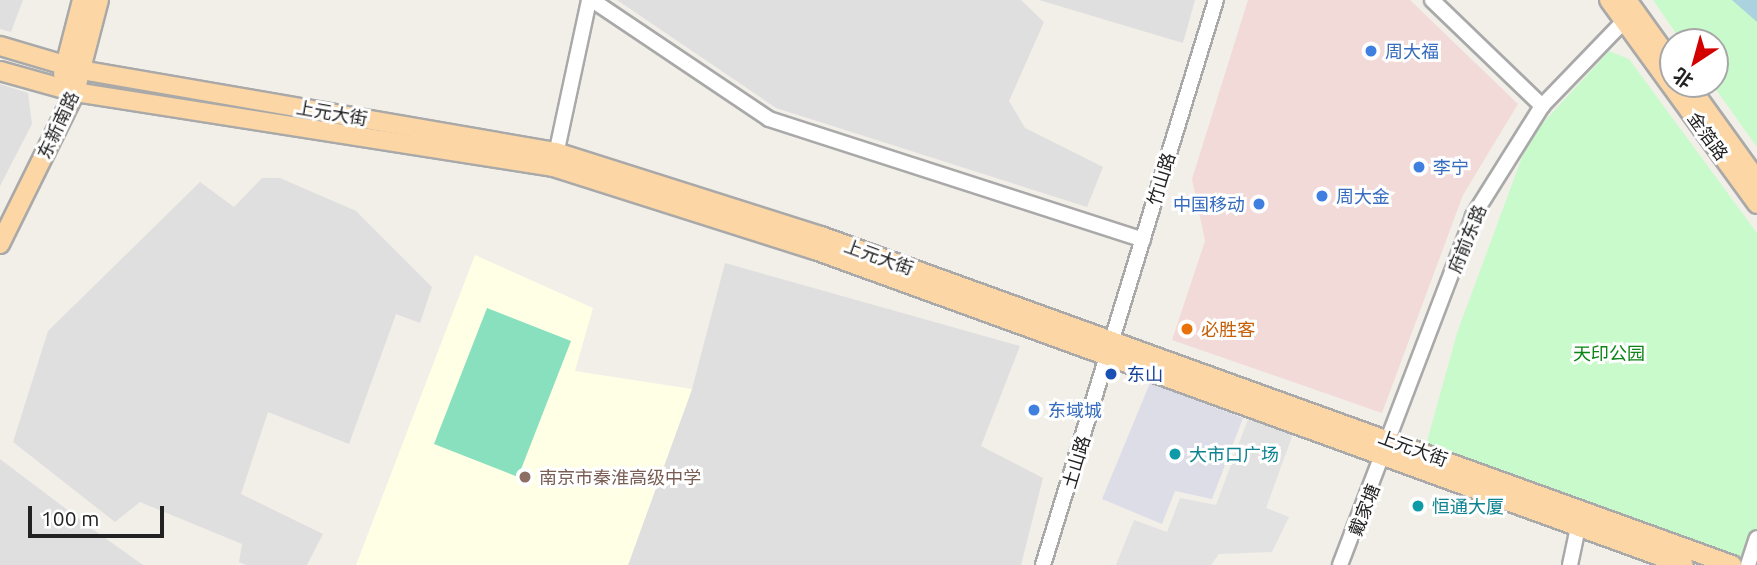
<!DOCTYPE html>
<meta charset="utf-8">
<style>
body{margin:0}
#map{position:relative;width:1757px;height:565px;overflow:hidden;background:#f2efe9;font-family:Ubuntu,"Noto Sans SC",sans-serif}
div>[style]{position:absolute}
[style*='--x']{left:calc(var(--x)*1px);top:calc(var(--y)*1px);width:calc(var(--w)*1px);rotate:calc(var(--a)*1deg)}
.residential>*{inset:0;background:#e0dfdf}
.commercial>*{inset:0;background:#f2dad9}
.education>*{inset:0;background:#ffffe5}
.park>*{inset:0;background:#c8facc}
.pitch>*{inset:0;background:#88e0be}
.parking>*{inset:0;background:#e2e2e2}
.plaza>*{inset:0;background:#dddde8}
.water>*{inset:0;background:#aad3df}
.roads{filter:drop-shadow(2px 0 #a9a9a9) drop-shadow(-2px 0 #a9a9a9) drop-shadow(0 2px #a9a9a9) drop-shadow(0 -2px #a9a9a9)}
.minor>*{height:14px;margin:-7px;padding:0 7px;transform-origin:7px;border-radius:7px;background:#fff}
.major>*{height:18px;margin:-9px;padding:0 9px;transform-origin:9px;border-radius:9px;background:#fcd6a4}
.dots>*{width:19px;height:19px;translate:-50% -50%;box-sizing:border-box;border:4px solid #fff;border-radius:50%}
span{translate:-50% -50%;white-space:nowrap;text-align:center;line-height:1.15;-webkit-text-stroke:6px #fff;paint-order:stroke}
.shop-label{font-size:18px;color:#366cbe}
.left{translate:0 -50%;text-align:left}
.right{translate:-100% -50%;text-align:right}
.street-label{font-size:18px;color:#222}
.food-label{font-size:18px;color:#c56008}
.park-label{font-size:18px;color:#0c8416}
.transit-label{font-size:18px;color:#164399}
.culture-label{font-size:18px;color:#0d838f}
.education-label{font-size:18px;color:#785e54}
.north{position:absolute;left:1659px;top:28px;width:70px;height:70px;box-sizing:border-box;background:#fff;border:2px solid #a7a7a7;border-radius:50%;rotate:216deg;font-size:19px;font-weight:700;line-height:28px;text-align:center;color:#222}
.north::after{content:'';display:block;margin:auto;width:24px;height:32px;background:#d40000;clip-path:polygon(50% 0,100% 100%,50% 72%,0 100%)}
.scale{position:absolute;left:28px;top:506px;width:136px;height:32px;box-sizing:border-box;border:4px solid #222;border-top:0;padding-left:9px;font-size:21px;line-height:24px;white-space:nowrap;color:#222;-webkit-text-stroke:5px #fff;paint-order:stroke}
</style>
<div id="map">
<div class="residential">
<i style="clip-path:polygon(0 0,23px 0,11px 32px,0 29px)"></i>
<i style="clip-path:polygon(617px 0,1021px 0,1044px 22px,1009px 101px,1025px 128px,1103px 167px,1087px 207px,776px 108px)"></i>
<i style="clip-path:polygon(1039px 0,1195px 0,1183px 43px)"></i>
<i style="clip-path:polygon(0 84px,28px 93px,32px 124px,0 186px)"></i>
<i style="clip-path:polygon(262px 178px,280px 178px,356px 211px,432px 287px,420px 323px,396px 314px,349px 444px,268px 412px,241px 494px,323px 534px,307px 565px,246px 565px,239px 562px,242px 544px,140px 502px,115px 522px,13px 442px,48px 331px,200px 182px,234px 207px)"></i>
<i style="clip-path:polygon(725px 263px,1020px 346px,981px 446px,1043px 478px,1021px 565px,628px 565px,692px 389px)"></i>
<i style="clip-path:polygon(0 459px,98px 533px,143px 565px,0 565px)"></i>
</div>
<div class="commercial">
<i style="clip-path:polygon(1248px 0,1410px 0,1518px 104px,1463px 195px,1382px 413px,1172px 340px,1205px 241px,1192px 179px)"></i>
</div>
<div class="education">
<i style="clip-path:polygon(475px 255px,593px 308px,575px 371px,692px 389px,628px 565px,356px 565px)"></i>
</div>
<div class="park">
<i style="clip-path:polygon(1653px 0,1757px 0,1757px 147px,1712px 84px,1715px 42px,1682px 42px)"></i>
<i style="clip-path:polygon(1609px 51px,1629px 59px,1757px 233px,1757px 565px,1426px 445px,1457px 333px,1529px 138px)"></i>
</div>
<div class="pitch">
<i style="clip-path:polygon(487px 308px,571px 341px,518px 477px,434px 444px)"></i>
</div>
<div class="parking">
<i style="clip-path:polygon(1248px 419px,1293px 434px,1266px 508px,1289px 517px,1272px 552px,1219px 554px,1211px 565px,1116px 565px,1134px 520px,1167px 532px,1180px 498px,1216px 505px)"></i>
</div>
<div class="plaza">
<i style="clip-path:polygon(1150px 383px,1243px 418px,1212px 499px,1175px 491px,1162px 524px,1102px 499px)"></i>
</div>
<div class="water">
<i style="clip-path:polygon(1732px 0,1757px 0,1757px 22px)"></i>
</div>
<div class="roads">
<div class="minor">
<i style="--x:592;--y:0;--w:213;--a:33.9"></i>
<i style="--x:769;--y:119;--w:393;--a:17.9"></i>
<i style="--x:1432;--y:0;--w:153;--a:43.9"></i>
<i style="--x:555;--y:159;--w:163;--a:-77.9"></i>
<i style="--x:1043;--y:565;--w:591;--a:-72.98"></i>
<i style="--x:1340;--y:565;--w:373;--a:-69.1"></i>
<i style="--x:1473;--y:216;--w:130;--a:-57.9"></i>
<i style="--x:1542;--y:106;--w:118;--a:-46"></i>
<i style="--x:1570;--y:565;--w:40;--a:-78"></i>
<i style="--x:1748;--y:565;--w:28;--a:-72"></i>
</div>
<div class="major">
<i style="--x:1609;--y:0;--w:252;--a:54"></i>
<i style="--x:1627;--y:0;--w:79;--a:54.3"></i>
<i style="--x:0;--y:46;--w:84;--a:16.5"></i>
<i style="--x:81;--y:70;--w:482;--a:9.8"></i>
<i style="--x:556;--y:152;--w:278;--a:17.6"></i>
<i style="--x:821;--y:236;--w:969;--a:19.86"></i>
<i style="--x:0;--y:71;--w:78;--a:15.6"></i>
<i style="--x:75;--y:92;--w:484;--a:8.9"></i>
<i style="--x:553;--y:167;--w:275;--a:17.6"></i>
<i style="--x:815;--y:250;--w:924;--a:19.92"></i>
<i style="--x:63;--y:74;--w:76;--a:-75.6"></i>
<i style="--x:1688;--y:84;--w:118;--a:54.3"></i>
<i style="--x:0;--y:244;--w:169;--a:-63.7"></i>
<i style="--x:75;--y:92;--w:95;--a:-75.4"></i>
</div>
</div>
<div class="dots">
<i style="left:1371px;top:51px;background:#3f7fe0"></i>
<i style="left:1419px;top:167px;background:#3f7fe0"></i>
<i style="left:1322px;top:196px;background:#3f7fe0"></i>
<i style="left:1259px;top:204px;background:#3f7fe0"></i>
<i style="left:1187px;top:329px;background:#e8710a"></i>
<i style="left:1111px;top:374px;background:#1a4fb4"></i>
<i style="left:1034px;top:410px;background:#3f7fe0"></i>
<i style="left:1175px;top:454px;background:#0f9aa8"></i>
<i style="left:525px;top:477px;background:#8d6e63"></i>
<i style="left:1418px;top:506px;background:#0f9aa8"></i>
</div>
<div class="shop-label">
<span class="left" style="left:1385px;top:51px">周大福</span>
<span class="left" style="left:1433px;top:167px">李宁</span>
<span class="left" style="left:1336px;top:196px">周大金</span>
<span class="right" style="left:1245px;top:204px">中国移动</span>
<span class="left" style="left:1048px;top:410px">东域城</span>
</div>
<div class="street-label">
<span style="left:332px;top:113px;rotate:10deg">上元大街</span>
<span style="left:58px;top:125px;rotate:-65deg">东新南路</span>
<span style="left:1708px;top:136px;rotate:54deg">金箔路</span>
<span style="left:1161px;top:179px;rotate:-73deg">竹山路</span>
<span style="left:1467px;top:239px;rotate:-68deg">府前东路</span>
<span style="left:879px;top:257px;rotate:20deg">上元大街</span>
<span style="left:1413px;top:448px;rotate:20deg">上元大街</span>
<span style="left:1076px;top:462px;rotate:-73deg">土山路</span>
<span style="left:1364px;top:510px;rotate:-69deg">戴家塘</span>
</div>
<div class="food-label">
<span class="left" style="left:1201px;top:329px">必胜客</span>
</div>
<div class="park-label">
<span style="left:1609px;top:353px">天印公园</span>
</div>
<div class="transit-label">
<span class="left" style="left:1127px;top:374px">东山</span>
</div>
<div class="culture-label">
<span class="left" style="left:1189px;top:454px">大市口广场</span>
<span class="left" style="left:1432px;top:506px">恒通大厦</span>
</div>
<div class="education-label">
<span class="left" style="left:539px;top:477px">南京市秦淮高级中学</span>
</div>
<div class="north">北</div>
<div class="scale">100 m</div>
</div>
